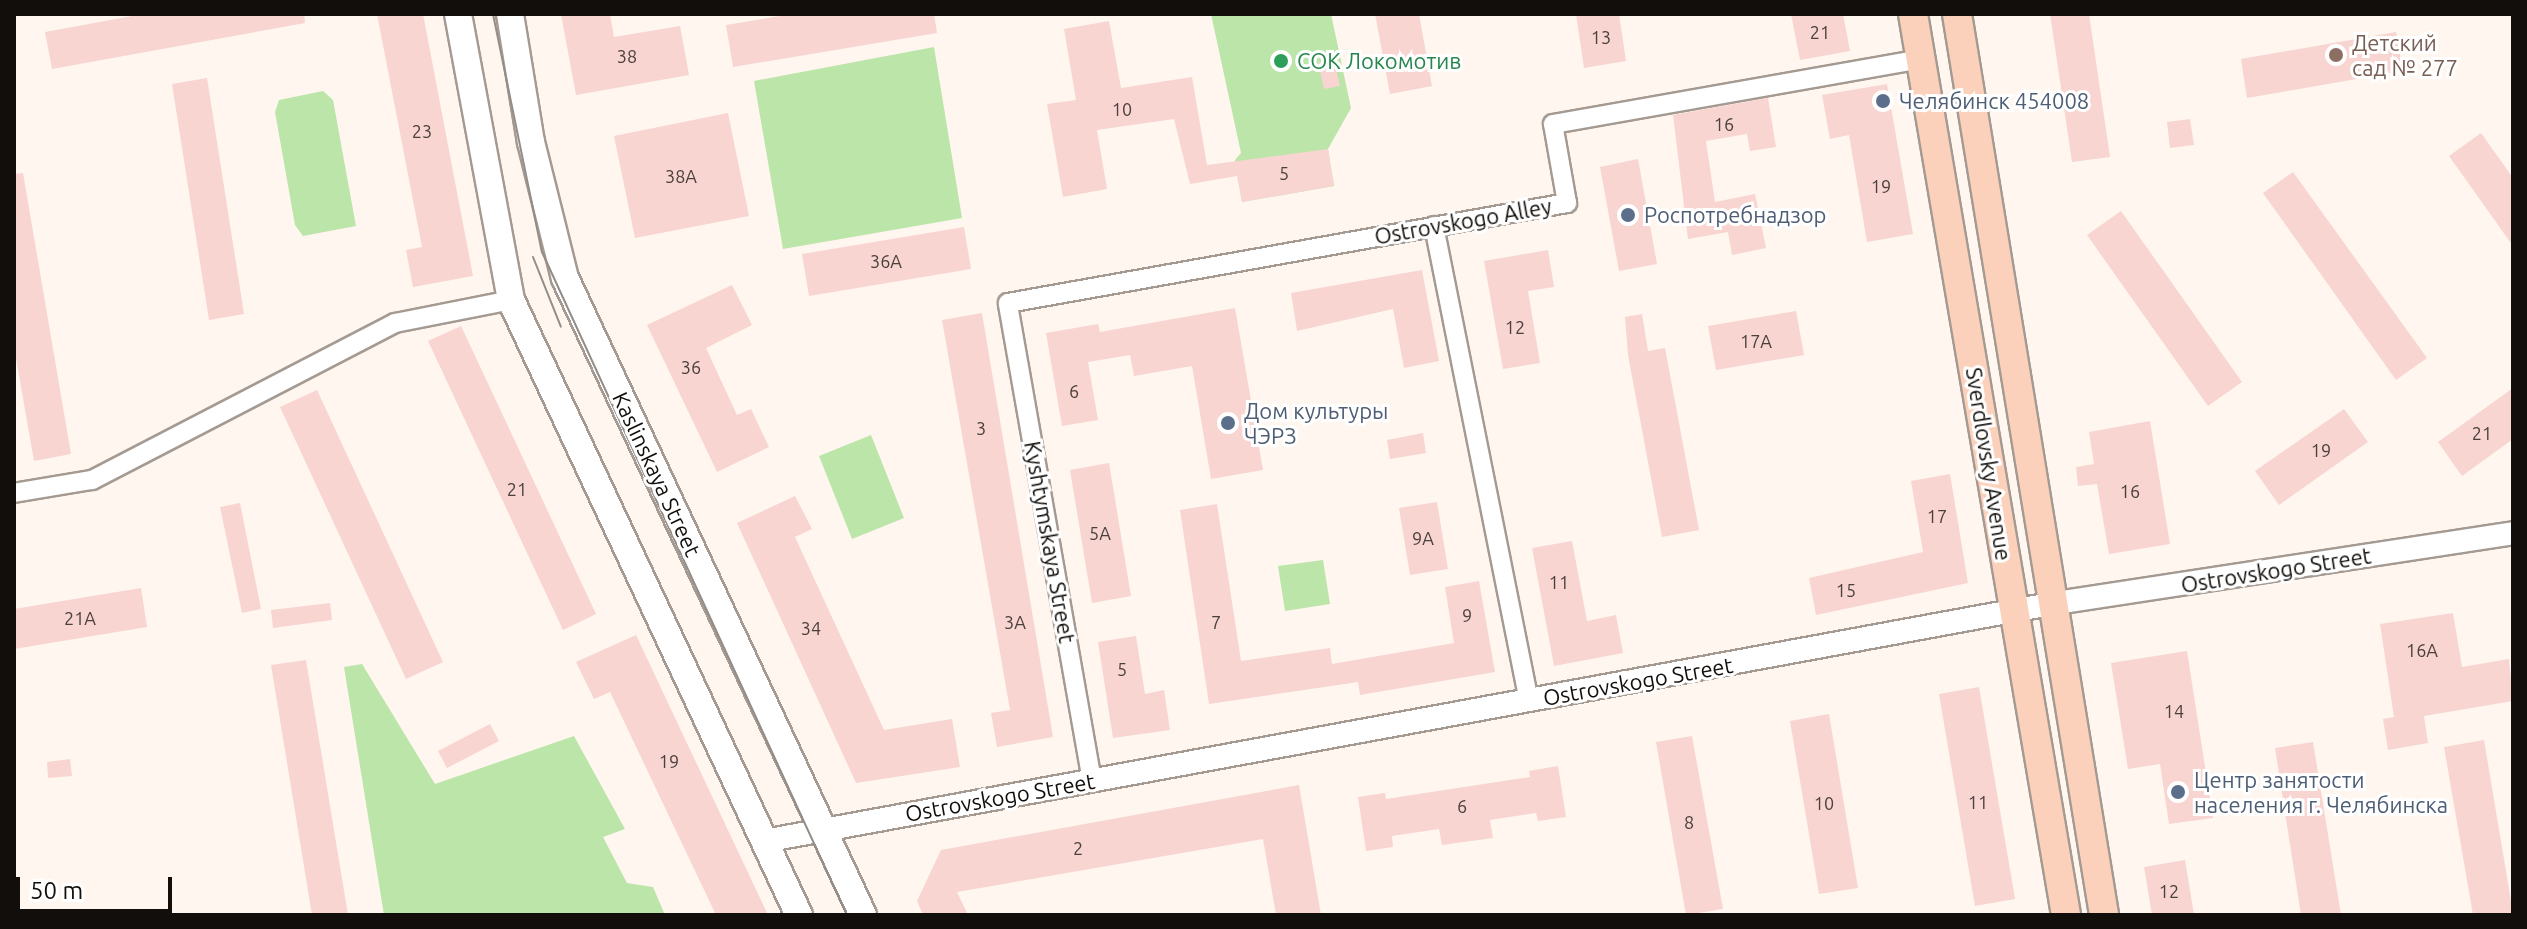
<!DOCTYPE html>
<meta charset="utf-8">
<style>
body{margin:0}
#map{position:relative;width:2527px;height:929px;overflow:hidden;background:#fff6ef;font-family:Ubuntu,sans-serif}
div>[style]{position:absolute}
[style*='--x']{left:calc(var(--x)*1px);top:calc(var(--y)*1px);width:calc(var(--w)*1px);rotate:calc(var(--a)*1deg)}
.green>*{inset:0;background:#bce5a9}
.building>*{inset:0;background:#f8d5d1}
.roads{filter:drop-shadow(2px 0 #a49a92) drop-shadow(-2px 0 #a49a92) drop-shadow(0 2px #a49a92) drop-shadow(0 -2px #a49a92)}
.minor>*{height:18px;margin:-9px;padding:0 9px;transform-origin:9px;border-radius:9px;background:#fff}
.tertiary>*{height:22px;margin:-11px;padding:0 11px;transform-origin:11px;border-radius:11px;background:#fff}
.secondary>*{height:26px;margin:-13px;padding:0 13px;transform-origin:13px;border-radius:13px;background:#fff}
.primary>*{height:28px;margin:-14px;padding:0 14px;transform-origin:14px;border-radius:14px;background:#fbd1bb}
.tram>*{height:2px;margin:-1px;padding:0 1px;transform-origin:1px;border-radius:1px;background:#938d88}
.dots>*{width:22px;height:22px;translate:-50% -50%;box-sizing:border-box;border:4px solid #fff;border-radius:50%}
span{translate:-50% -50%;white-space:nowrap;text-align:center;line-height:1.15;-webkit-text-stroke:6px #fff;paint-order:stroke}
.number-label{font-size:18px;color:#4b403c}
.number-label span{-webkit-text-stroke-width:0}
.education-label{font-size:22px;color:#785e54}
.left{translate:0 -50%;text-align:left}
.leisure-label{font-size:22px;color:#27864d}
.service-label{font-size:22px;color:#4e5e75}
.street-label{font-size:22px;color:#110e0b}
.frame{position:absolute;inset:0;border:16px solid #110e0b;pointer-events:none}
.scale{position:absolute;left:16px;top:877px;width:156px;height:36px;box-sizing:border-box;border:4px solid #110e0b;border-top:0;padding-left:10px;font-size:24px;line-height:28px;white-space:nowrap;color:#110e0b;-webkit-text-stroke:6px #fff;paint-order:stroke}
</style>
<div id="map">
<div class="green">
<i style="clip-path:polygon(1211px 14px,1331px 14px,1351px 108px,1328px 149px,1334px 186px,1242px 202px,1235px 160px,1241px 153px)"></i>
<i style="clip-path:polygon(934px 47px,962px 218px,783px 249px,754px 81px)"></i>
<i style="clip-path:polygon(323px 91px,333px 100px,356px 226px,303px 236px,295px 225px,275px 112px,279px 100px)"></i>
<i style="clip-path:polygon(871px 435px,904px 518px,852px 539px,819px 456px)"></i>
<i style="clip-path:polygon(1323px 560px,1330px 604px,1285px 611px,1278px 566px)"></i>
<i style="clip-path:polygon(362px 664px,435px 784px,574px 736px,625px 829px,603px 837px,627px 883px,653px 887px,665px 915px,384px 915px,344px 667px)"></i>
</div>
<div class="building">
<i style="clip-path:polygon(143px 14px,304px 14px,305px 23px,52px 69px,45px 32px)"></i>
<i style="clip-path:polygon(377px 14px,423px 14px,473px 276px,413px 287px,406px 250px,422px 247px)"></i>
<i style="clip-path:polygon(561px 14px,610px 14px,614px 37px,680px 26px,689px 75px,576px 95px)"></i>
<i style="clip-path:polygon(792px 14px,934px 14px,937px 33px,733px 67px,726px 25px)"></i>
<i style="clip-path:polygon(1375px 14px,1419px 14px,1432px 86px,1390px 94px)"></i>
<i style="clip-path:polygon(1576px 14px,1619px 14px,1626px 61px,1584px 68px)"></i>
<i style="clip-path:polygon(1791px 14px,1843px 14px,1850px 51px,1800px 60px)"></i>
<i style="clip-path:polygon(2050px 14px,2089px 14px,2110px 157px,2072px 162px)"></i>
<i style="clip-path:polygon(1109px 21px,1121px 88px,1192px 77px,1207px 165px,1328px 149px,1334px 186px,1242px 202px,1237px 176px,1190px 184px,1174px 119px,1097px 130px,1107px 189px,1063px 197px,1047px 104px,1076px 100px,1064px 29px)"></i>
<i style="clip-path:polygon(2396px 32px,2403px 71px,2247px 98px,2241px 59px)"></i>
<i style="clip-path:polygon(1334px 59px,1340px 86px,1324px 89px,1318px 63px)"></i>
<i style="clip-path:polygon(207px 78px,244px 314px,209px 320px,172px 84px)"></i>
<i style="clip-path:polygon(1887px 84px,1913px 234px,1867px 242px,1849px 135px,1830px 139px,1822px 95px)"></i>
<i style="clip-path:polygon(1768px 98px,1776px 147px,1750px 151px,1747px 134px,1706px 141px,1715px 202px,1755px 194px,1766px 248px,1732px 255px,1728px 232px,1688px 239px,1673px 115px)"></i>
<i style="clip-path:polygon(728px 113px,749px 216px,635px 238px,614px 136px)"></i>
<i style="clip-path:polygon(2190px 119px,2194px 145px,2170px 148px,2167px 122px)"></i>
<i style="clip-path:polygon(2481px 133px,2513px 178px,2513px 246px,2449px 156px)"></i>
<i style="clip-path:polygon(1638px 159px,1657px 264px,1619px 271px,1600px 167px)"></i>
<i style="clip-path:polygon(2293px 172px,2427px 358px,2396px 380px,2263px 193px)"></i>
<i style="clip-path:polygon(23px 173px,71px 454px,34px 461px,14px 347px,14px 174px)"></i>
<i style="clip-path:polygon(2121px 211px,2242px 382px,2208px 406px,2087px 235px)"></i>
<i style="clip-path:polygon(964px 227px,971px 269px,809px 296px,802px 254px)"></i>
<i style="clip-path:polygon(1548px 250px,1554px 287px,1528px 291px,1540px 363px,1503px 369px,1484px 261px)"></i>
<i style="clip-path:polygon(1422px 270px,1439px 361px,1404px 368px,1393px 309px,1297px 331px,1291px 293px)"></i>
<i style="clip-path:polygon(732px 285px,752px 325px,706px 348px,737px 415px,751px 409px,769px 447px,717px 472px,647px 325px)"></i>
<i style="clip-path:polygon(1235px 308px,1263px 470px,1211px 479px,1192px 366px,1134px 376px,1130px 355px,1088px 362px,1098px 420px,1062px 426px,1046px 333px,1098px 324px,1100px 332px)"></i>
<i style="clip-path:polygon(1796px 311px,1804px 355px,1716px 370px,1708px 326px)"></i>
<i style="clip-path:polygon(982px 313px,1053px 737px,997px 747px,991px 713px,1010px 710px,942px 320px)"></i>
<i style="clip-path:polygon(1642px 314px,1648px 351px,1665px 348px,1699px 530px,1662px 537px,1628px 355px,1625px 317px)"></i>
<i style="clip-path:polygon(461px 326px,596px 614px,563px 630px,428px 341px)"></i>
<i style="clip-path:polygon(2513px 388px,2513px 439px,2462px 476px,2438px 442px)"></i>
<i style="clip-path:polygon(317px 390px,443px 662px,406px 679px,280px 407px)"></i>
<i style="clip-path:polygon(2344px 409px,2368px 442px,2279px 505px,2255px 471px)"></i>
<i style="clip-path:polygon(2150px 421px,2170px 544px,2109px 554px,2097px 484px,2078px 486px,2076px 467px,2094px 464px,2089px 432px)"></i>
<i style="clip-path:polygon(1423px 433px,1426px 453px,1390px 459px,1387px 440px)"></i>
<i style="clip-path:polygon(1109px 463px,1131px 596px,1092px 603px,1070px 470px)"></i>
<i style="clip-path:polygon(1950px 474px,1968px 583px,1816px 615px,1809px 578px,1923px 552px,1911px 481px)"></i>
<i style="clip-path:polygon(795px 496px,812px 529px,795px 537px,884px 730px,952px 719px,960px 767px,856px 783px,737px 523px)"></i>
<i style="clip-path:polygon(1437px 502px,1448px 569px,1410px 575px,1399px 508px)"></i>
<i style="clip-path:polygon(240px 503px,261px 609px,242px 613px,220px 507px)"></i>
<i style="clip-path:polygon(1217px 504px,1241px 661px,1330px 648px,1332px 664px,1454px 643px,1445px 587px,1479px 581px,1495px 672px,1360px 695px,1358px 682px,1209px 704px,1180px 510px)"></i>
<i style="clip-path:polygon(1572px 541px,1587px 621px,1616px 615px,1623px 653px,1554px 666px,1532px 548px)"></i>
<i style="clip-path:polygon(141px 588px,147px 627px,14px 649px,14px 609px)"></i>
<i style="clip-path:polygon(330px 603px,332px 620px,273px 628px,271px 610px)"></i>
<i style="clip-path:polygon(2453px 613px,2462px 667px,2509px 659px,2513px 701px,2424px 716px,2428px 743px,2388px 750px,2383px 719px,2394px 717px,2380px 624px)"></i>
<i style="clip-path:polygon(636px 635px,768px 915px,716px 915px,610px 692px,594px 699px,576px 662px)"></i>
<i style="clip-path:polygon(1136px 636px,1145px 694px,1164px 690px,1170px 730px,1113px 738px,1098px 642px)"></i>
<i style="clip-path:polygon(2187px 651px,2213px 818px,2169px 824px,2160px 764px,2128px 769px,2111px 663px)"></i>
<i style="clip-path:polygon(306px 660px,348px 915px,312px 915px,271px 665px)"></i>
<i style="clip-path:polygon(1979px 687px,2015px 899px,1975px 906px,1939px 694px)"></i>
<i style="clip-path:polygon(1829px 714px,1858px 888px,1819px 894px,1790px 721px)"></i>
<i style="clip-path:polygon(490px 724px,499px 741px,447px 768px,438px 751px)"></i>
<i style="clip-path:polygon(1692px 736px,1723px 909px,1686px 915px,1656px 742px)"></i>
<i style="clip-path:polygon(2484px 740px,2513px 913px,2513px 915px,2473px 915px,2444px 747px)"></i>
<i style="clip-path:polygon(2313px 742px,2341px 915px,2301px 915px,2275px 748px)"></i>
<i style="clip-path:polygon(70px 759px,72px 776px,48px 778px,47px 762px)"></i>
<i style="clip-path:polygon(1558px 766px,1566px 817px,1538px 821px,1536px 813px,1490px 820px,1493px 838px,1442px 845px,1439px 829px,1392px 836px,1393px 847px,1366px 851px,1358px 797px,1385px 793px,1386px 799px,1530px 777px,1529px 771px)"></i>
<i style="clip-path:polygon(1299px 785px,1321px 915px,1276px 915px,1263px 839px,957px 892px,968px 915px,923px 915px,917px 901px,941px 850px)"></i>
<i style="clip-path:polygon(2185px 860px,2194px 915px,2152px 915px,2144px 867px)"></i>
</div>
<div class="roads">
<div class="minor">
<i style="--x:1434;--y:226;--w:484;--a:78.7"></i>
<i style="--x:14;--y:493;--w:79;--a:-9.5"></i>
<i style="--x:92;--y:480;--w:341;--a:-27.4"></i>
<i style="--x:395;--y:323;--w:118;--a:-11.2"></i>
<i style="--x:1092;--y:781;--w:485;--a:-100"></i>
<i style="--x:1008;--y:303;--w:568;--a:-10.14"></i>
<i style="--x:1567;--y:203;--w:80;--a:-100"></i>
<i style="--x:1553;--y:124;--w:373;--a:-10"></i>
</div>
<div class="tertiary">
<i style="--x:764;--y:841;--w:1308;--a:-10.44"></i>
<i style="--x:2050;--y:604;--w:468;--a:-8.7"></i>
</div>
<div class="secondary">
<i style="--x:458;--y:14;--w:291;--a:79.5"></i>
<i style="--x:511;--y:300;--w:679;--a:64.91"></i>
<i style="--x:510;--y:14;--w:130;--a:80.7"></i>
<i style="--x:531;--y:142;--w:140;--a:76"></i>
<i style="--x:565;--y:278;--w:703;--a:64.93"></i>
</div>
<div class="primary">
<i style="--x:1913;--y:14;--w:914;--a:80.36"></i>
<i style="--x:1957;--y:14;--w:913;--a:80.73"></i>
</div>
</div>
<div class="tram">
<i style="--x:493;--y:14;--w:243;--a:78.4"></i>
<i style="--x:542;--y:252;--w:730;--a:65.3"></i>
<i style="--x:533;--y:257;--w:75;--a:68.2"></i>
</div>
<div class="dots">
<i style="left:2336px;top:55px;background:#8d6e63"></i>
<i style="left:1281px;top:61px;background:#2e9e5b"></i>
<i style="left:1883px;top:101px;background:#5c6f8a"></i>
<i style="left:1628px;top:215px;background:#5c6f8a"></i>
<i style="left:1228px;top:423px;background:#5c6f8a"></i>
<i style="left:2178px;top:792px;background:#5c6f8a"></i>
</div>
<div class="number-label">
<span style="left:1820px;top:32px">21</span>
<span style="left:1601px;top:37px">13</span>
<span style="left:627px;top:56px">38</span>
<span style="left:1122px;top:109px">10</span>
<span style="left:1724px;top:124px">16</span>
<span style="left:422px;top:131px">23</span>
<span style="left:1284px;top:173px">5</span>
<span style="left:681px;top:176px">38А</span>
<span style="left:1881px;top:186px">19</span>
<span style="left:886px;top:261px">36А</span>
<span style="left:1515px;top:327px">12</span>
<span style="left:1756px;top:341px">17А</span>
<span style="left:691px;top:367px">36</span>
<span style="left:1074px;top:391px">6</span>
<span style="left:981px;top:428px">3</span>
<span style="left:2482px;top:433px">21</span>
<span style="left:2321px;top:450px">19</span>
<span style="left:517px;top:489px">21</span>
<span style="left:2130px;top:491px">16</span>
<span style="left:1937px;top:516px">17</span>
<span style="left:1100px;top:533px">5А</span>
<span style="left:1423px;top:538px">9А</span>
<span style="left:1559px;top:582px">11</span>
<span style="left:1846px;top:590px">15</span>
<span style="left:1467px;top:615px">9</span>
<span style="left:80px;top:618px">21А</span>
<span style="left:1015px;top:622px">3А</span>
<span style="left:1216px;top:622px">7</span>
<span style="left:811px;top:628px">34</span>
<span style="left:2422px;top:650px">16А</span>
<span style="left:1122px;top:669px">5</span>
<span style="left:2174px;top:711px">14</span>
<span style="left:669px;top:761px">19</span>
<span style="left:1978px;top:802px">11</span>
<span style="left:1824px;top:803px">10</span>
<span style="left:1462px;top:806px">6</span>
<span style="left:1689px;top:822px">8</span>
<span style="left:1078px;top:848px">2</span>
<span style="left:2169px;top:891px">12</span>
</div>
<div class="education-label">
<span class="left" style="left:2352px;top:55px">Детский<br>сад № 277</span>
</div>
<div class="leisure-label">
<span class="left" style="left:1297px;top:61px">СОК Локомотив</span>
</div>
<div class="service-label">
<span class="left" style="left:1899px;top:101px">Челябинск 454008</span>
<span class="left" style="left:1644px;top:215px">Роспотребнадзор</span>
<span class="left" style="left:1244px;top:423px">Дом культуры<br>ЧЭРЗ</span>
<span class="left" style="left:2194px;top:792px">Центр занятости<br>населения г. Челябинска</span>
</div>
<div class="street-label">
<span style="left:1463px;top:221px;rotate:-10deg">Ostrovskogo Alley</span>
<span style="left:1989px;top:464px;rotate:81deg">Sverdlovsky Avenue</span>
<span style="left:657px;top:474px;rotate:65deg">Kaslinskaya Street</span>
<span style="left:1050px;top:542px;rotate:80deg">Kyshtymskaya Street</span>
<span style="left:2276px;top:570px;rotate:-9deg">Ostrovskogo Street</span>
<span style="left:1638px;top:681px;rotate:-10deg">Ostrovskogo Street</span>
<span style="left:1000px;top:797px;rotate:-10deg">Ostrovskogo Street</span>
</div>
<div class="frame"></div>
<div class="scale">50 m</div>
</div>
